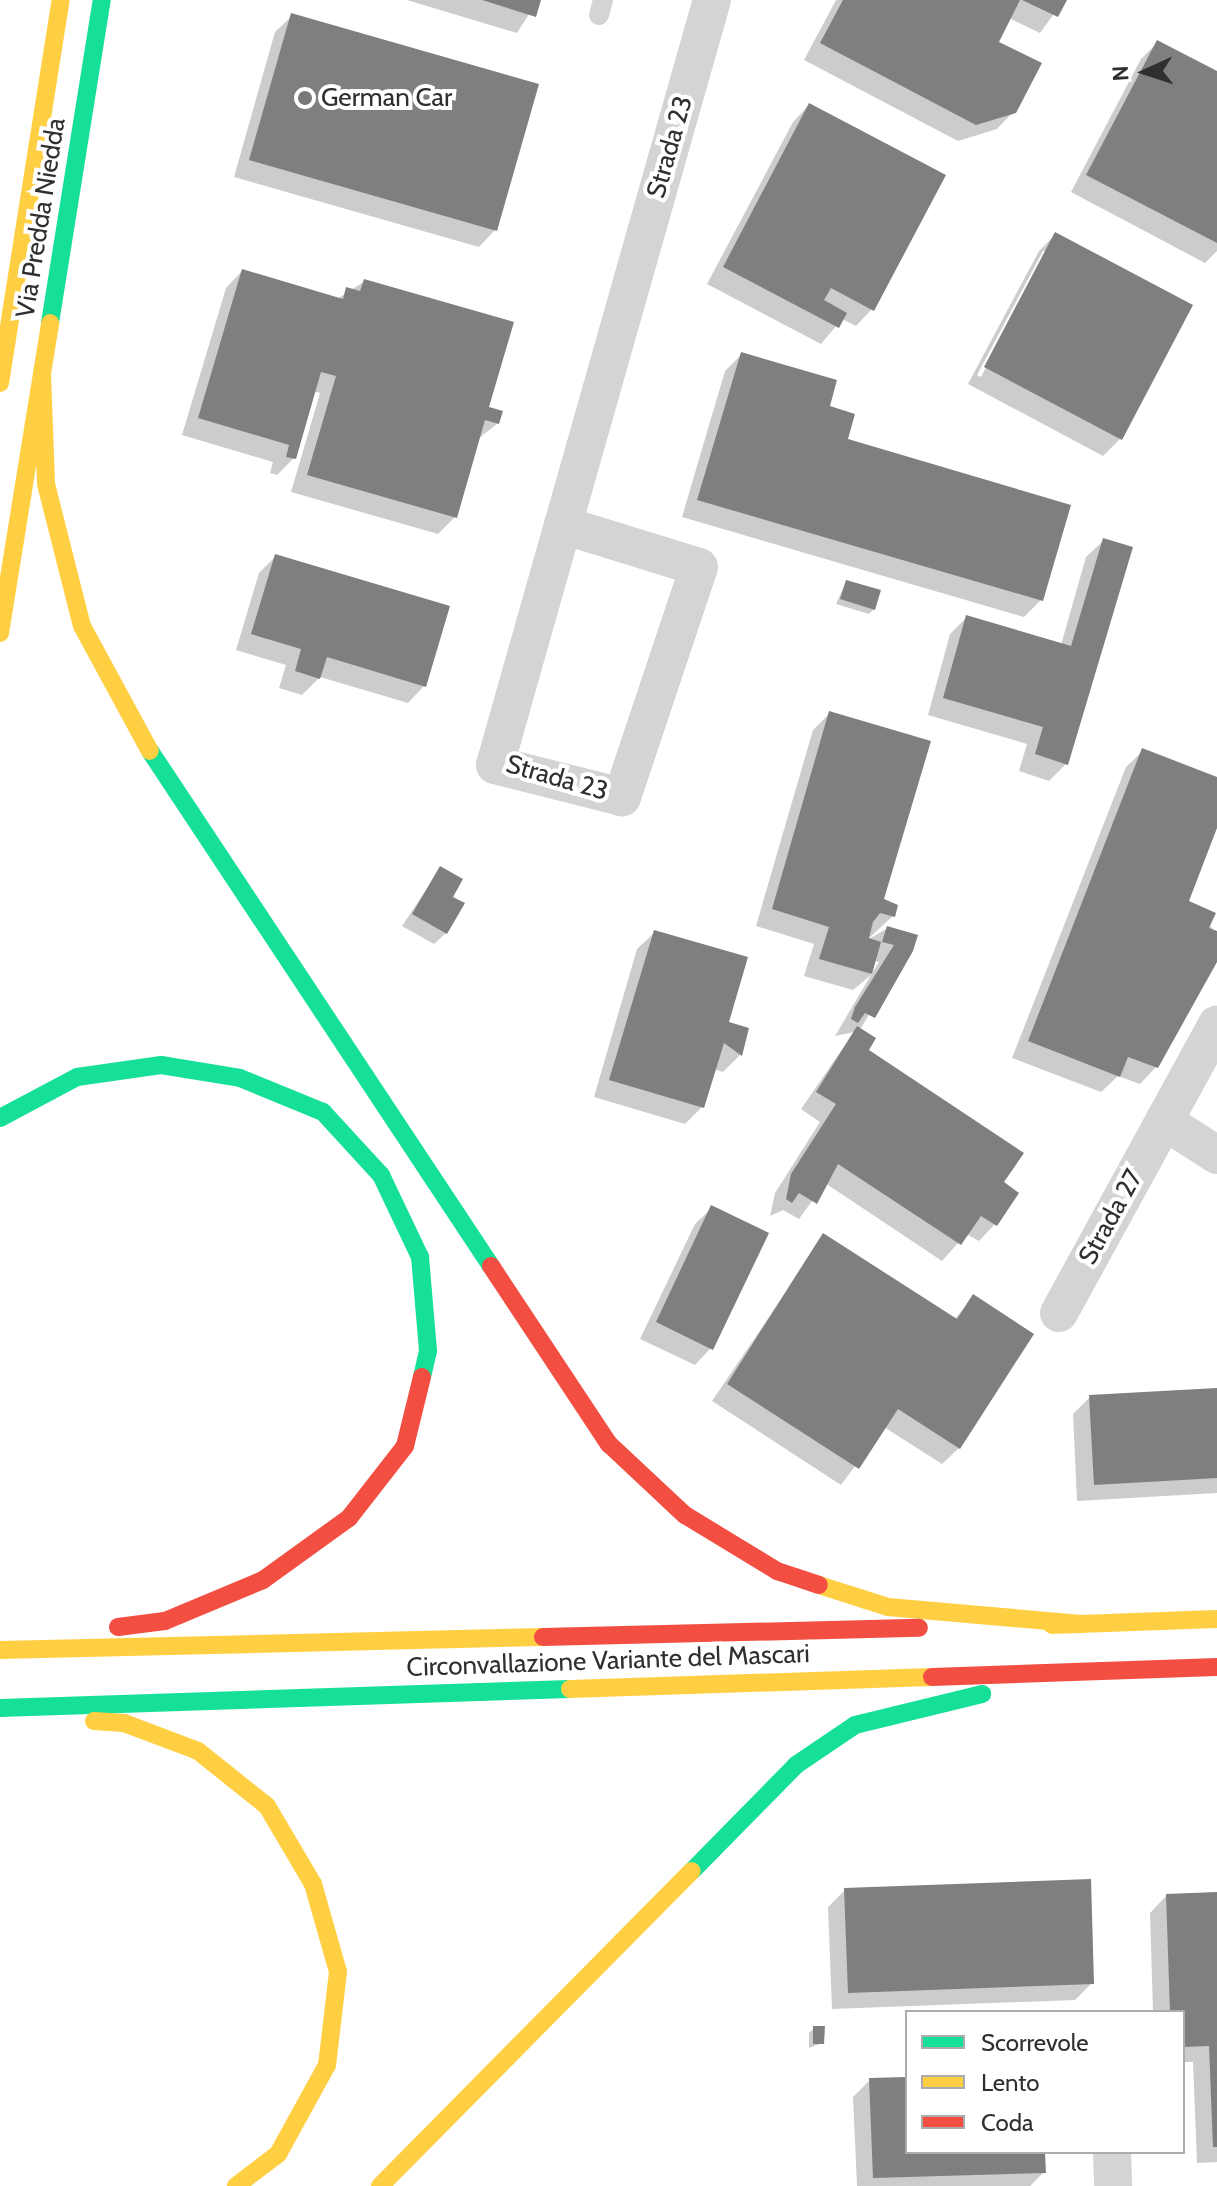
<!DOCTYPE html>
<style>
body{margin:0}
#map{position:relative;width:1217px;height:2186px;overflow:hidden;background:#fff;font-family:Cabin,sans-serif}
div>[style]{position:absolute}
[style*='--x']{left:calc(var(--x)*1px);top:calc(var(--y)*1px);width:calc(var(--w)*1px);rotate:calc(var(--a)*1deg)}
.shadow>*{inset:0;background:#0003}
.building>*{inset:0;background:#7f7f7f}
.lane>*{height:20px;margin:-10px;padding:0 10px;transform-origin:10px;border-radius:10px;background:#d4d4d4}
.street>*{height:38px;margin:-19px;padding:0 19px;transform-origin:19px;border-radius:19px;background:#d4d4d4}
.fast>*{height:18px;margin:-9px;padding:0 9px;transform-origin:9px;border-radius:9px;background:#16e098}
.slow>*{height:18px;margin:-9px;padding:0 9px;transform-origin:9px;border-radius:9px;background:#ffcf43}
.jam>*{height:18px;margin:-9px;padding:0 9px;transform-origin:9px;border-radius:9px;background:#f24e42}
.dots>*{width:22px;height:22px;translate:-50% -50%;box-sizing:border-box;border:4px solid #fff;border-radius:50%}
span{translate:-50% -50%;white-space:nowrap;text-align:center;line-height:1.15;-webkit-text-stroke:8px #fff;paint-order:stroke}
.poi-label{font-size:26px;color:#2f2f2f}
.left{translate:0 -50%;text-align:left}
.street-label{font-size:26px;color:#2f2f2f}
.legend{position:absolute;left:905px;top:2010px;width:280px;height:144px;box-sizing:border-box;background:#fff;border:2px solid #acacac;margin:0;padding:10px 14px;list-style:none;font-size:24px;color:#2f2f2f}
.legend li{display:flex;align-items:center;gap:16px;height:40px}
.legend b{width:40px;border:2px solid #acacac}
.north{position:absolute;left:1105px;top:32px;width:80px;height:80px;-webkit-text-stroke:6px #fff;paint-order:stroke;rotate:267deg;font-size:22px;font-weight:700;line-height:32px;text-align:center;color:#2f2f2f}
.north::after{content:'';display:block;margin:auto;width:28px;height:36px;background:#2f2f2f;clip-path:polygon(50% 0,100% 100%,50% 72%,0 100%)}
</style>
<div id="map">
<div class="shadow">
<i style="clip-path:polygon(407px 0,538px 0,517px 33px)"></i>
<i style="clip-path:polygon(836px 0,1064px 0,1040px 33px,1009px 18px,997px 43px,1014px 111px,997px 129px,958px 141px,804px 60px)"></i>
<i style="clip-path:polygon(292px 16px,495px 230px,479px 247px,234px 177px,275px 32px)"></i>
<i style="clip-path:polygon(1158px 42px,1217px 73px,1217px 251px,1205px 263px,1071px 192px,1141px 59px)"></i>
<i style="clip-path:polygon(809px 105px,872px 309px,856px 326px,842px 319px,821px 344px,707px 284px,793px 122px)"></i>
<i style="clip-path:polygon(evenodd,1056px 234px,1120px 439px,1103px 456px,968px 384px,1039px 251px,1056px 234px,1043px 251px,1047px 251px,981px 377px,977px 375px,1043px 251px)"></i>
<i style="clip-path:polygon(242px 271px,337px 299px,365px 281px,487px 408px,498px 423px,478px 439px,455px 517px,438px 534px,291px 492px,320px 393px,313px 391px,294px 458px,277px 475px,270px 473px,273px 462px,182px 435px,226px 288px)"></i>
<i style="clip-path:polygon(742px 354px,827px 408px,846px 440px,1068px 506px,1041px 600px,1024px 617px,682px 517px,725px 371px)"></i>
<i style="clip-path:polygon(1103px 541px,1066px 764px,1049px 781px,1019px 771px,1027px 744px,928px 715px,950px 634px,967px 617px,1061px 645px,1086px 557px)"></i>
<i style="clip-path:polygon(276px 556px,424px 686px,408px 703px,320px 677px,302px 695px,279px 688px,286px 665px,236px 650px,259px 573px)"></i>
<i style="clip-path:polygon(846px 582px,874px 609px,869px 614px,836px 604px)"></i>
<i style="clip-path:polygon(evenodd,830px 713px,881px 901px,893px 916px,867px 940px,888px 928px,915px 936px,860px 1030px,866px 1050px,1001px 1182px,995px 1224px,979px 1241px,966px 1234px,942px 1261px,825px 1183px,799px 1219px,783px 1210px,770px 1216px,775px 1193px,820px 1122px,801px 1109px,854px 1032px,835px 1036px,871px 975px,853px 990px,804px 976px,814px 944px,756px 926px,813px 730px,830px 713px,874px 961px,879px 962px,871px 975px,870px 974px,874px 961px)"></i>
<i style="clip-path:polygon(1143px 751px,1217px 779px,1217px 822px,1186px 902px,1217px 933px,1217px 958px,1156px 1067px,1140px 1084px,1118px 1076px,1101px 1092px,1012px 1058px,1126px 767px)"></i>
<i style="clip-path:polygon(440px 869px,450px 897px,446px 933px,434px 944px,402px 926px)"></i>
<i style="clip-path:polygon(654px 933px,727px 1024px,747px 1030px,740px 1055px,723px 1072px,714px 1069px,702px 1107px,685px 1124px,594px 1097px,637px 949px)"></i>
<i style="clip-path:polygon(712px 1208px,711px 1348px,695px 1365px,640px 1339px,695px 1224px)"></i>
<i style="clip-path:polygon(824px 1236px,954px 1320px,973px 1297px,959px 1448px,942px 1464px,884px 1427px,841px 1485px,712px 1401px)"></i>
<i style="clip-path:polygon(1217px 1390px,1217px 1493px,1077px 1501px,1073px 1414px,1090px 1397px)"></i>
<i style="clip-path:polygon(845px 1890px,1092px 1983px,1075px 2000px,832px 2009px,828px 1907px)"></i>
<i style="clip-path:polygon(1217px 1894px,1217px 2162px,1197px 2163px,1193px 2062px,1183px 2062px,1183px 2012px,1153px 2012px,1150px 1913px,1166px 1896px)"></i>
<i style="clip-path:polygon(814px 2028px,822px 2043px,809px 2048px,809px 2033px)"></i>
<i style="clip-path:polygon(907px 2079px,907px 2152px,1043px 2152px,1044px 2172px,1030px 2186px,857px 2186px,853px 2097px,870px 2080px)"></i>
</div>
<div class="building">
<i style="clip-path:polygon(482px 0,541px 0,536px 17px)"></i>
<i style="clip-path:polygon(843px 0,1020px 0,999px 42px,1042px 63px,1016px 113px,976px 125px,820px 43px)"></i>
<i style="clip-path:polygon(1022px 0,1067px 0,1058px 17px)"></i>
<i style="clip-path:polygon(291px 13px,539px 84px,497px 231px,249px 160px)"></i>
<i style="clip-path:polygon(1157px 40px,1217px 71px,1217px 243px,1086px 175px)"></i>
<i style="clip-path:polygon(809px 103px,946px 175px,874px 311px,831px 288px,824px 300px,847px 313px,839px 328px,723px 267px)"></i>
<i style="clip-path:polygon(1055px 232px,1193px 305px,1122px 440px,984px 367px)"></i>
<i style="clip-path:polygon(242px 269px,343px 299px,346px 287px,360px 291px,364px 279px,514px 322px,489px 407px,503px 411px,499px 424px,485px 420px,457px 518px,307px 475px,336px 376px,321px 372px,296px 459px,286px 457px,289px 445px,198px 418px)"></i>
<i style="clip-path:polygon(741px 352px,837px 380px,830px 406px,855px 414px,848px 439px,1071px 505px,1043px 601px,697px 500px)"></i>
<i style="clip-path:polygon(1103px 538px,1133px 547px,1068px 765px,1035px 754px,1043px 727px,943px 698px,966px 615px,1071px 646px)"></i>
<i style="clip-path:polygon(275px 554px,450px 606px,426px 687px,327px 657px,320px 679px,295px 671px,301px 649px,251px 634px)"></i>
<i style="clip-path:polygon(846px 580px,881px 590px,875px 610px,840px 599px)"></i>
<i style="clip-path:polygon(829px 711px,931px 741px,884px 899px,898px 905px,895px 917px,880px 913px,873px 922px,869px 938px,881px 942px,872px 974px,819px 959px,829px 927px,772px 909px)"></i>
<i style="clip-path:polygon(1142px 748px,1217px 777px,1217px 828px,1189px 901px,1216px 913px,1209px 928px,1217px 931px,1217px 962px,1158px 1068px,1128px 1057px,1120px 1077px,1028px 1041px)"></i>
<i style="clip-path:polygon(440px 866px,463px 879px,453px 897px,465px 903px,447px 934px,412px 914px)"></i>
<i style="clip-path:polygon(887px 926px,918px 935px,913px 951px,875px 1018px,865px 1013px,858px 1023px,851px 1019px,855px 1007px,894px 945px,882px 942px)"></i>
<i style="clip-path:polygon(654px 930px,748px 957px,729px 1022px,749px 1028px,742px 1056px,724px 1043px,704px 1108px,609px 1080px)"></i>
<i style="clip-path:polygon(857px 1026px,876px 1038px,869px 1050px,1024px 1153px,1004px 1182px,1019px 1193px,997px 1226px,981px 1216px,961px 1245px,838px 1164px,817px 1204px,799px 1193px,792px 1203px,786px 1199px,791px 1174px,836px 1104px,816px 1092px)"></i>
<i style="clip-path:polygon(711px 1205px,769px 1233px,713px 1350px,656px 1322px)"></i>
<i style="clip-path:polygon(823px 1233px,957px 1319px,973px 1294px,1034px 1334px,960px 1449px,898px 1409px,859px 1469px,727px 1384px)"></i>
<i style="clip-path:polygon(1217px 1388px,1217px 1478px,1094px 1485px,1089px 1395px)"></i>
<i style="clip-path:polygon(1091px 1879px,1094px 1984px,848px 1993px,844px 1888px)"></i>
<i style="clip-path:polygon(1217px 1892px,1217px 2147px,1213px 2147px,1209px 2046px,1183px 2047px,1183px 2012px,1170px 2012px,1166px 1894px)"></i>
<i style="clip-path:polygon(813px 2026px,825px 2026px,824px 2044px,813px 2044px)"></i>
<i style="clip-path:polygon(907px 2077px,907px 2152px,1045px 2152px,1046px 2173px,873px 2178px,869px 2078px)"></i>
</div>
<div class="lane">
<i style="--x:599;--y:15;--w:16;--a:-75"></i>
</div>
<div class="street">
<i style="--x:563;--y:525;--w:142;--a:17.2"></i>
<i style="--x:699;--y:567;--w:243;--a:108.5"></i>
<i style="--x:622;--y:797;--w:131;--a:-165.9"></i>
<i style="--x:495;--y:765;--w:249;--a:-74.2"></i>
<i style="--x:563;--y:525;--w:546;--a:-74.16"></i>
<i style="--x:1164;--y:1121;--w:63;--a:32.7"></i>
<i style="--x:1059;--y:1313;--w:329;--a:-61.3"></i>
<i style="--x:1112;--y:2152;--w:34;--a:88"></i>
</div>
<div class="fast">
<i style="--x:50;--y:323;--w:327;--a:-80.9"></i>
<i style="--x:150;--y:751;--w:618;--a:56.49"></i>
<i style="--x:0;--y:1118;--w:87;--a:-28"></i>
<i style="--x:77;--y:1077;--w:85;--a:-8.1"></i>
<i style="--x:161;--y:1065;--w:80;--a:9.3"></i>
<i style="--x:240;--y:1078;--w:90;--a:22.3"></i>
<i style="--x:323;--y:1112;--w:86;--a:47.4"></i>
<i style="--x:381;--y:1175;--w:91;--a:64.6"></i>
<i style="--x:420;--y:1257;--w:94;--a:85.1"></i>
<i style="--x:428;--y:1351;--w:27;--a:103"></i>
<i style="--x:0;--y:1708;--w:570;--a:-1.91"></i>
<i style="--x:692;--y:1871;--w:148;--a:-45.5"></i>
<i style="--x:796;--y:1765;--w:71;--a:-34.1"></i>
<i style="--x:855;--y:1725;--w:131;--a:-13.7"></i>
</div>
<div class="slow">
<i style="--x:42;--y:374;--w:110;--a:87.9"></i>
<i style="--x:46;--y:484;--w:146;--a:75.8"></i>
<i style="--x:82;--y:626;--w:142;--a:61.5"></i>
<i style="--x:0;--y:383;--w:388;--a:-81"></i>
<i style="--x:0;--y:633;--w:314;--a:-80.8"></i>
<i style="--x:819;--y:1585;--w:72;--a:17.7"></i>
<i style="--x:888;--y:1607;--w:194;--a:5"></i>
<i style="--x:1052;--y:1625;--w:165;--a:-2.1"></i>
<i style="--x:0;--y:1650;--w:543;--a:-1.37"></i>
<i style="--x:570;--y:1689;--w:362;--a:-1.9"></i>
<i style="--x:94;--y:1721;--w:30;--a:4"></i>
<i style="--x:124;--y:1723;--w:79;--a:20.7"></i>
<i style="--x:198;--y:1751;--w:88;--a:38.6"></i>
<i style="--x:267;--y:1806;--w:91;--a:59.5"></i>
<i style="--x:313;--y:1884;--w:91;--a:74.1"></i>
<i style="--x:338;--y:1972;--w:94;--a:96.7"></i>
<i style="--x:327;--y:2065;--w:102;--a:118.8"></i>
<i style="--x:278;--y:2154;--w:53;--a:142.7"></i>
<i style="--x:380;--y:2186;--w:443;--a:-45.3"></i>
</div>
<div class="jam">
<i style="--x:491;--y:1266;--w:214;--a:56.5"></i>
<i style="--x:609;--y:1444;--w:104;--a:43.1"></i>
<i style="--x:685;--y:1515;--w:108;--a:31.3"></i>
<i style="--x:777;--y:1571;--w:44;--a:18.4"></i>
<i style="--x:118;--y:1627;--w:47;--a:-7.3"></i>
<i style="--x:165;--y:1621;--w:106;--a:-22.7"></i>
<i style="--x:263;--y:1580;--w:106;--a:-35.8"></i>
<i style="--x:349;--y:1518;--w:91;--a:-52.1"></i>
<i style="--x:405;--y:1446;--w:71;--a:-76.2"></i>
<i style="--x:543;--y:1637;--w:376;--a:-1.4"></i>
<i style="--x:932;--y:1677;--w:285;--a:-2"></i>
</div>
<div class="dots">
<i style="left:305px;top:98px;background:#787878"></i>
</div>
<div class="poi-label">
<span class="left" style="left:321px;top:98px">German Car</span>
</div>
<div class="street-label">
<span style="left:670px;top:147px;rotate:-74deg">Strada 23</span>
<span style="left:41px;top:218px;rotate:-81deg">Via Predda Niedda</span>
<span style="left:557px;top:778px;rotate:16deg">Strada 23</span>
<span style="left:1111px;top:1217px;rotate:-61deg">Strada 27</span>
<span style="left:608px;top:1661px;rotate:-2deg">Circonvallazione Variante del Mascari</span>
</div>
<ul class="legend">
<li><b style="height:10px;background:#16e098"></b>Scorrevole</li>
<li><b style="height:10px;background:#ffcf43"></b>Lento</li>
<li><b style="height:10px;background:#f24e42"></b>Coda</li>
</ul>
<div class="north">N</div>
</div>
